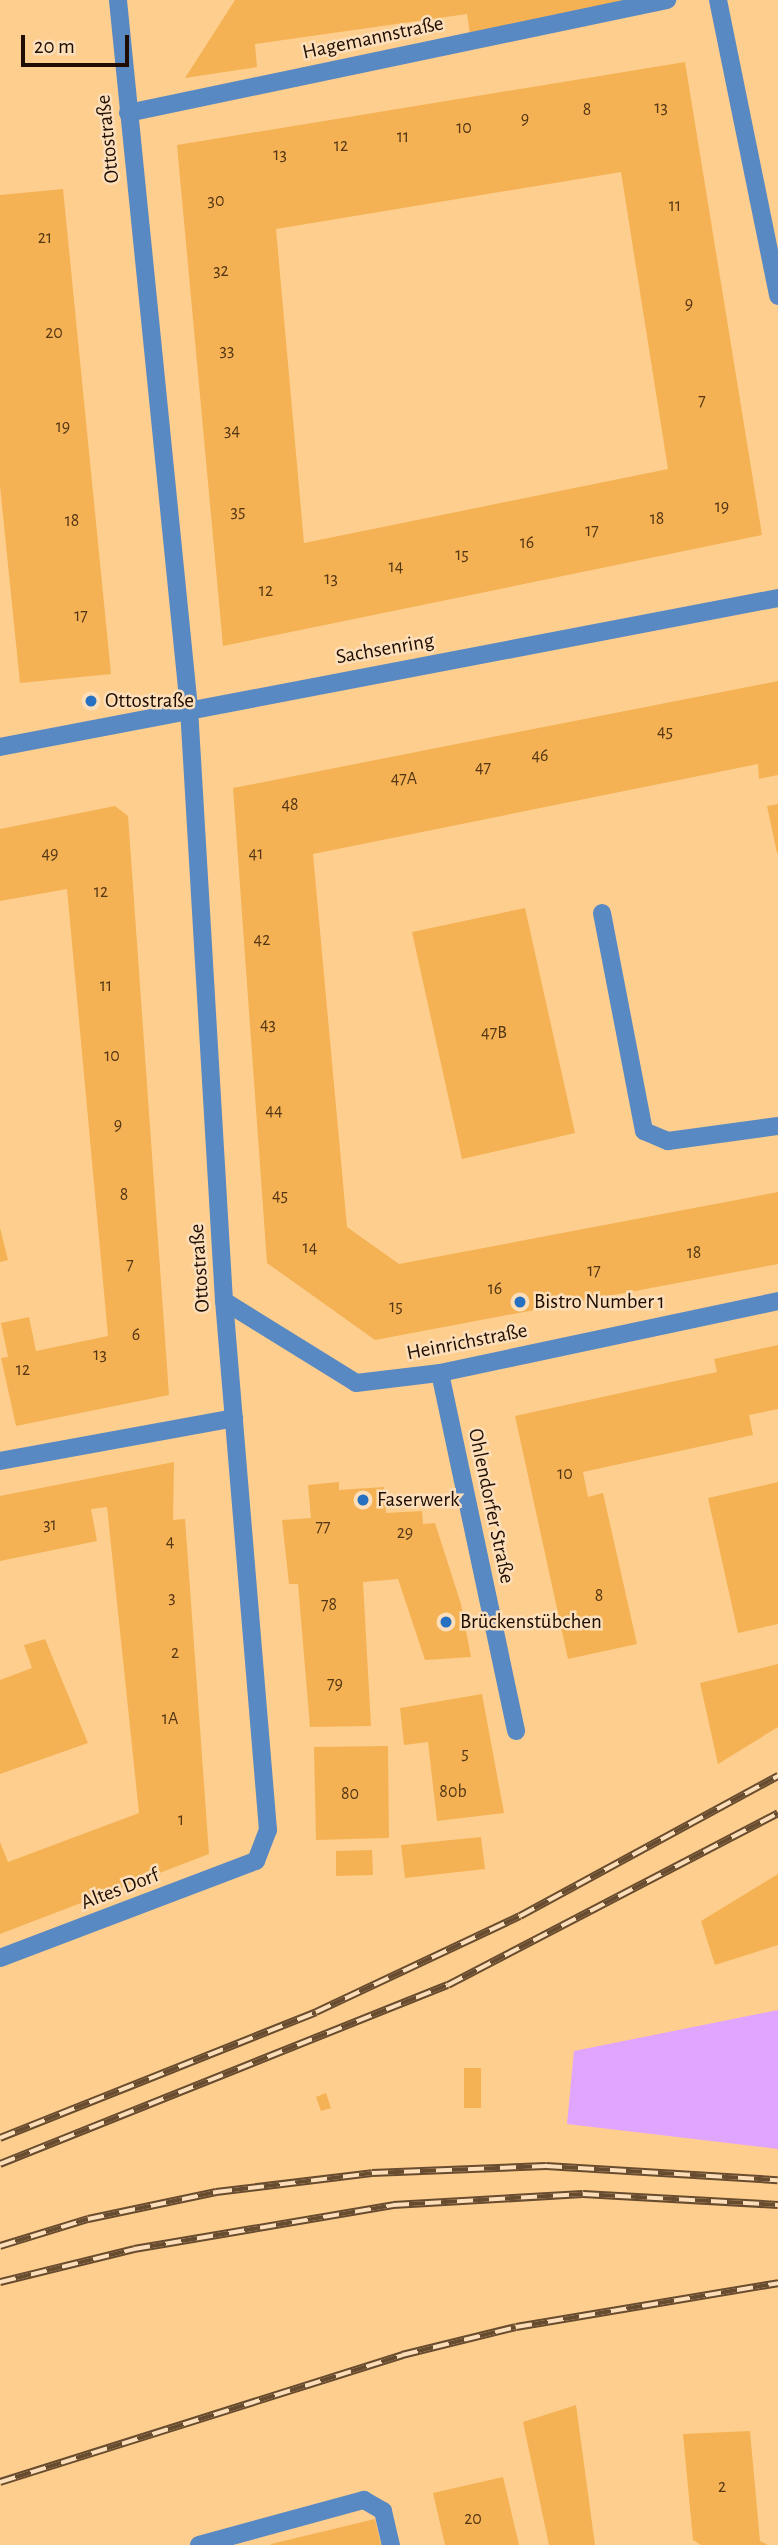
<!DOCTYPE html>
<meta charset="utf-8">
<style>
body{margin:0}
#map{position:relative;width:778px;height:2545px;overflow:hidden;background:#fece8e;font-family:"Alegreya Sans",sans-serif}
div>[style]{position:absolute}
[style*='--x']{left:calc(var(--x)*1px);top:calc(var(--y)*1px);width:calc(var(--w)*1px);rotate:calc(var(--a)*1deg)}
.green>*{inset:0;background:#e0a5ff}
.building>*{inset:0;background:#f4b254}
.service>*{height:18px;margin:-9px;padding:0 9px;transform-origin:9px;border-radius:9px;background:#5889c3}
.minor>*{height:18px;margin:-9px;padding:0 9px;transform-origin:9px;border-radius:9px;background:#5889c3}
.tertiary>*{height:18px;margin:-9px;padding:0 9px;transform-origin:9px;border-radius:9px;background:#5889c3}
.rail>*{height:8px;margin-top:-4px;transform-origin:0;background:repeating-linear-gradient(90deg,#fcdfba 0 16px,#684c2f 0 32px);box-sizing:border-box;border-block:2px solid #684c2f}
.dots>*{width:19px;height:19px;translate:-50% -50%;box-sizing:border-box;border:4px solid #fcdfba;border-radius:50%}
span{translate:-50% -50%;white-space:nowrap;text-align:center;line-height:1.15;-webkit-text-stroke:5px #fcdfba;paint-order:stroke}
.number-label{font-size:18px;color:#543615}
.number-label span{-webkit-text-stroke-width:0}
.street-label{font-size:21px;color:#1e0d00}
.poi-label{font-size:21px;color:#1e0d00}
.left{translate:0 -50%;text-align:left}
.scale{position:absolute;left:21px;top:35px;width:108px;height:32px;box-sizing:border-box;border:4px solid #1e0d00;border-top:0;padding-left:9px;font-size:21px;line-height:24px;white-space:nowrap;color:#1e0d00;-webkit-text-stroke:5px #fcdfba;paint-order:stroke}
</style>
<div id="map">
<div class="green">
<i style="clip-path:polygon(778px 2010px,778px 2149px,567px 2124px,574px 2051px)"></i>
</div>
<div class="building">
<i style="clip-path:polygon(235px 0,623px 0,623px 1px,470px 35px,467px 14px,255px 44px,257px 67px,185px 78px)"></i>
<i style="clip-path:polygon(evenodd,685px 62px,762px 535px,223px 646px,177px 145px,685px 62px,621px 172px,668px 469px,304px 543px,276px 229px,621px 172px)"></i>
<i style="clip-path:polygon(63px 189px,111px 674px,20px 683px,0 486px,0 195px)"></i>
<i style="clip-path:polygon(778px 681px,778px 775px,759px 779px,758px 764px,313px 854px,347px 1227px,399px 1264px,778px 1192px,778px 1264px,375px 1340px,267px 1263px,233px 788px)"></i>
<i style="clip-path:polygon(778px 804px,778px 853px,777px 853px,767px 806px)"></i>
<i style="clip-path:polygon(115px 806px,128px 816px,169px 1395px,16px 1426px,1px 1358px,8px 1357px,1px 1323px,29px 1317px,36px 1351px,108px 1336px,67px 889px,0 901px,0 829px)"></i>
<i style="clip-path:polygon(525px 908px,575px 1133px,462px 1159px,412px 932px)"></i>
<i style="clip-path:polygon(0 1228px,8px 1260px,0 1262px)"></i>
<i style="clip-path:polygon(778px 1345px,778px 1409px,749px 1415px,753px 1435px,583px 1472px,588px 1497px,603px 1493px,637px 1644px,568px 1659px,515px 1416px,717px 1372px,714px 1359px)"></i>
<i style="clip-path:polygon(174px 1462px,173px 1520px,185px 1519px,209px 1854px,0 1934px,0 1842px,8px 1862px,139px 1813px,107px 1507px,91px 1509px,97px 1541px,0 1561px,0 1496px)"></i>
<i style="clip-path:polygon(339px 1482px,339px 1490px,384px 1487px,386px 1513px,422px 1511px,423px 1524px,435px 1523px,461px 1604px,471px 1657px,425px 1660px,398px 1579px,363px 1582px,371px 1726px,310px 1727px,298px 1584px,289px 1584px,282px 1520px,311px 1518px,308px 1485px)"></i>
<i style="clip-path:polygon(778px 1482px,778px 1624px,738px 1633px,708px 1498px)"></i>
<i style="clip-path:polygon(45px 1639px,88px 1743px,0 1774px,0 1680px,32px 1668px,24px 1645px)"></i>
<i style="clip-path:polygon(778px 1664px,778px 1727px,718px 1764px,700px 1683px)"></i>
<i style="clip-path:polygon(482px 1694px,504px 1813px,437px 1821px,428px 1742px,404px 1745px,400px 1708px)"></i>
<i style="clip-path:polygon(388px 1746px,389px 1838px,316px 1840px,314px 1747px)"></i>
<i style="clip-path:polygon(481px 1837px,485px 1869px,405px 1878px,401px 1845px)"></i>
<i style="clip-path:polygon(372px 1850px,373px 1875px,336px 1876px,336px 1851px)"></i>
<i style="clip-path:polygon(778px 1874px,778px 1945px,715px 1965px,701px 1921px)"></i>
<i style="clip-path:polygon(464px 2068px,481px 2068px,481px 2108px,464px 2108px)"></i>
<i style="clip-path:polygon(326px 2093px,331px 2108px,321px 2111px,316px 2097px)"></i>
<i style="clip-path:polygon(576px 2405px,595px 2545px,549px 2545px,523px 2422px)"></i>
<i style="clip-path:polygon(750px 2431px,760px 2541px,768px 2545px,701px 2545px,693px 2540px,683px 2434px)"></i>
<i style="clip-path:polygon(503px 2477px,519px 2545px,445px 2545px,433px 2493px)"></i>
<i style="clip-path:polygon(375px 2519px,381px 2545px,271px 2545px,271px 2544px)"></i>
</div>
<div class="service">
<i style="--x:602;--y:913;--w:222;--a:79.1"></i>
<i style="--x:644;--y:1131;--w:26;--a:23"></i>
<i style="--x:668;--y:1141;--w:111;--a:-7.8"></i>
<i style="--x:199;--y:2545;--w:171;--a:-15.3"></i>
<i style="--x:364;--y:2500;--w:22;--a:30"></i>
<i style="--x:383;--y:2511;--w:35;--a:77"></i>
</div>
<div class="minor">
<i style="--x:718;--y:0;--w:302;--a:78.5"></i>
<i style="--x:128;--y:113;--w:551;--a:-11.84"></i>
<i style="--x:224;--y:1301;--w:155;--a:31.8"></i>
<i style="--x:356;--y:1383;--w:85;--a:-6.8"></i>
<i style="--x:440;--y:1373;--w:346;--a:-12"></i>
<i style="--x:440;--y:1373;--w:366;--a:78"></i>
<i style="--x:0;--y:1461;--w:238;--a:-10.4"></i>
<i style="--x:0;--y:1958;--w:274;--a:-20.8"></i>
<i style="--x:256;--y:1861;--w:33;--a:-69"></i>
<i style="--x:268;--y:1830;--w:531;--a:-94.75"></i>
<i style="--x:224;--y:1301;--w:594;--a:-93.38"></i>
<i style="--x:189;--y:708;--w:712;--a:-95.73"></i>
</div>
<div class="tertiary">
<i style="--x:0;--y:747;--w:792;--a:-10.84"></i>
</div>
<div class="rail">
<i style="--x:0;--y:2138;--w:340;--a:-21.7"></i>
<i style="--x:316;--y:2012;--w:225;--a:-25.2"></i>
<i style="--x:520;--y:1916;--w:294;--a:-28.5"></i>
<i style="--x:0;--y:2164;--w:482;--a:-21.8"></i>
<i style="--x:448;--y:1985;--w:372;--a:-27.5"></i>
<i style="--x:0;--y:2246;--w:92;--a:-17.1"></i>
<i style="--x:88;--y:2219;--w:131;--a:-11.9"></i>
<i style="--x:216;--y:2192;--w:157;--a:-6.9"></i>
<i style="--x:372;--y:2173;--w:174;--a:-2.3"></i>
<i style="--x:546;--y:2166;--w:232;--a:3.5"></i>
<i style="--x:0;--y:2282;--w:138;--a:-13.8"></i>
<i style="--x:134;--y:2249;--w:263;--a:-9.6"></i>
<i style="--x:393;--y:2205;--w:190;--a:-3.3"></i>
<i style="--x:583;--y:2194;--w:195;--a:3.2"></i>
<i style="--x:0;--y:2482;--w:422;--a:-17.5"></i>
<i style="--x:402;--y:2355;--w:117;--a:-13.8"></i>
<i style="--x:516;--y:2327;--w:266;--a:-9.5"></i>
</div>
<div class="dots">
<i style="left:91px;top:701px;background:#2570c0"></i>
<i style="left:520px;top:1302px;background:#2570c0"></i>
<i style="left:363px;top:1500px;background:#2570c0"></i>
<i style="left:446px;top:1622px;background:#2570c0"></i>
</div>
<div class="number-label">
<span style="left:661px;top:108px">13</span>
<span style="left:587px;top:110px">8</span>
<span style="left:525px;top:119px">9</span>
<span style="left:464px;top:128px">10</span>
<span style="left:403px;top:137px">11</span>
<span style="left:341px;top:146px">12</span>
<span style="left:280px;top:155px">13</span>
<span style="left:216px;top:201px">30</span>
<span style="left:675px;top:206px">11</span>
<span style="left:45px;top:238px">21</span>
<span style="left:221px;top:271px">32</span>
<span style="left:689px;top:304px">9</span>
<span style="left:54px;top:333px">20</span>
<span style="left:227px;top:351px">33</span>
<span style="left:702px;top:401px">7</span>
<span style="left:63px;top:427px">19</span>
<span style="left:232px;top:431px">34</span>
<span style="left:722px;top:507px">19</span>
<span style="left:238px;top:512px">35</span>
<span style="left:657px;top:519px">18</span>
<span style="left:72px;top:521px">18</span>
<span style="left:592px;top:531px">17</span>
<span style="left:527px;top:543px">16</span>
<span style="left:462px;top:555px">15</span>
<span style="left:396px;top:567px">14</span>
<span style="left:331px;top:579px">13</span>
<span style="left:266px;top:591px">12</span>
<span style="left:81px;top:616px">17</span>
<span style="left:665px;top:732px">45</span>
<span style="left:540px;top:756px">46</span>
<span style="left:483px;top:768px">47</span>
<span style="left:404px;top:779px">47A</span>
<span style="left:290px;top:805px">48</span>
<span style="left:50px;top:854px">49</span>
<span style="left:256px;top:854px">41</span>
<span style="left:101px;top:892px">12</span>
<span style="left:262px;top:940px">42</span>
<span style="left:106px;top:986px">11</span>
<span style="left:268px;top:1025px">43</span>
<span style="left:494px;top:1033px">47B</span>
<span style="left:112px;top:1056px">10</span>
<span style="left:274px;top:1111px">44</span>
<span style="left:118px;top:1125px">9</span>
<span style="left:124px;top:1195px">8</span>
<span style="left:280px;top:1196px">45</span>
<span style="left:310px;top:1248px">14</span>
<span style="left:694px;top:1253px">18</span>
<span style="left:130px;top:1265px">7</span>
<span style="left:594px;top:1271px">17</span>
<span style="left:495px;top:1289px">16</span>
<span style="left:396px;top:1307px">15</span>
<span style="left:136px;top:1335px">6</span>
<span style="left:100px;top:1355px">13</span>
<span style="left:23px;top:1370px">12</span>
<span style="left:565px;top:1474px">10</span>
<span style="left:50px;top:1525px">31</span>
<span style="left:323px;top:1527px">77</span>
<span style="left:405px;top:1533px">29</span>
<span style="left:170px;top:1542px">4</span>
<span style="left:599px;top:1596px">8</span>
<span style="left:172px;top:1598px">3</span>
<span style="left:329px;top:1605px">78</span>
<span style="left:175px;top:1653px">2</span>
<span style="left:335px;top:1684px">79</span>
<span style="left:170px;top:1719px">1A</span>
<span style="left:465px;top:1754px">5</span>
<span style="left:453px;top:1792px">80b</span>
<span style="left:350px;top:1794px">80</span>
<span style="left:181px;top:1820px">1</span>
<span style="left:722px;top:2487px">2</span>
<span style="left:473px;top:2519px">20</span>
</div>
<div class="street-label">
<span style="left:373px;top:38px;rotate:-12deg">Hagemannstraße</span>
<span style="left:108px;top:139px;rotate:-96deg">Ottostraße</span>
<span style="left:385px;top:649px;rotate:-10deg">Sachsenring</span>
<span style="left:200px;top:1268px;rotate:-94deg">Ottostraße</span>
<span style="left:467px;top:1342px;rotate:-11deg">Heinrichstraße</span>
<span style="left:491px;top:1506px;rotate:78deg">Ohlendorfer Straße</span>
<span style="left:120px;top:1889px;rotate:-21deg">Altes Dorf</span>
</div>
<div class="poi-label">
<span class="left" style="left:105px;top:701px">Ottostraße</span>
<span class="left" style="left:534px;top:1302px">Bistro Number 1</span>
<span class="left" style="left:377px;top:1500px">Faserwerk</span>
<span class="left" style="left:460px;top:1622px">Brückenstübchen</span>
</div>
<div class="scale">20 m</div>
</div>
